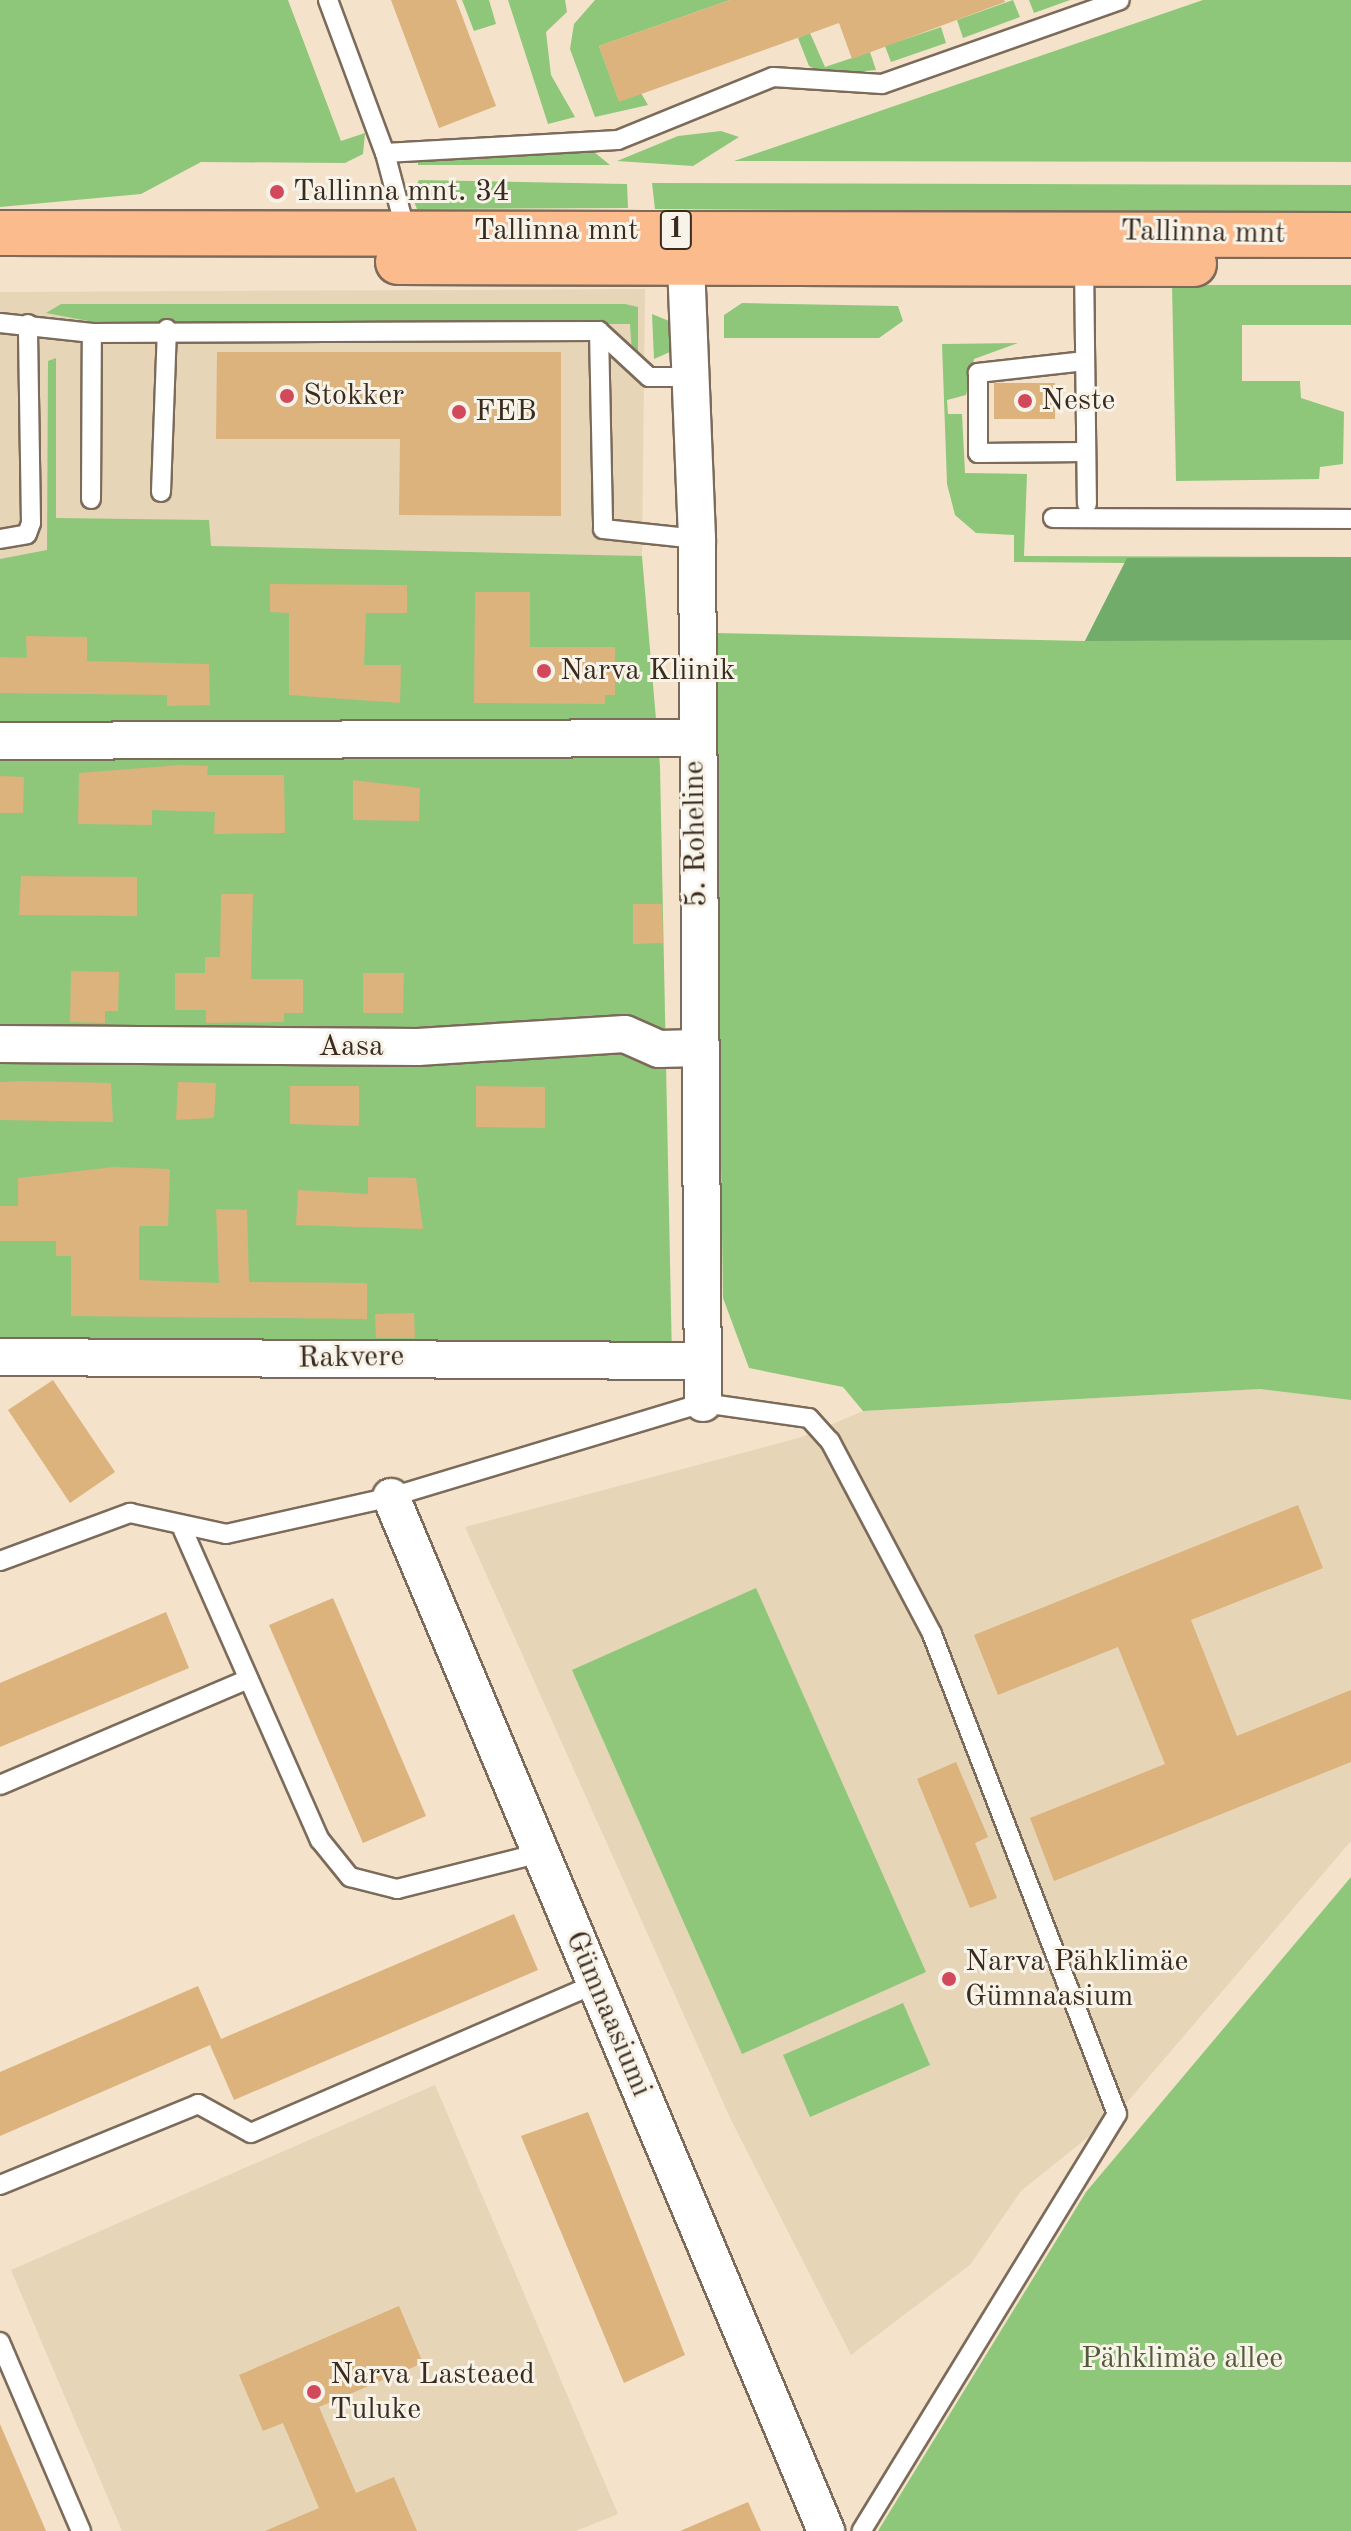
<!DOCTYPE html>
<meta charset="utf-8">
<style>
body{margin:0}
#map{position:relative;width:1351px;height:2531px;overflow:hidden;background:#f4e3ca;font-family:"Old Standard TT",serif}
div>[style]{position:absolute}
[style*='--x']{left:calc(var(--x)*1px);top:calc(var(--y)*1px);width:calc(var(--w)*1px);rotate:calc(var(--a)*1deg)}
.built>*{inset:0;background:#e6d5b7}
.green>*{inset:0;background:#8ec77a}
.forest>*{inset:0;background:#72ac6a}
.building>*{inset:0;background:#dcb27d}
.roads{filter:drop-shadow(2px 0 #7c6b5a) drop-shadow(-2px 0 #7c6b5a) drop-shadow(0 2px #7c6b5a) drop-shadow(0 -2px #7c6b5a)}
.service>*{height:18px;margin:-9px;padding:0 9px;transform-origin:9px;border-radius:9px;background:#fff}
.minor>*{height:36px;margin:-18px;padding:0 18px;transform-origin:18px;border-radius:18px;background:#fff}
.trunk>*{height:44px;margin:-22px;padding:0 22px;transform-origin:22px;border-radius:22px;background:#fbbb8d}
.dots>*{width:22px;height:22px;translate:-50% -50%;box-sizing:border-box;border:4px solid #f7f3e8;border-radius:50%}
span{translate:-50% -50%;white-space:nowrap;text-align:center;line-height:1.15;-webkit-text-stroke:6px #f7f3e8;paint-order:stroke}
.shield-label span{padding:2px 6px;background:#f7f3e8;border:2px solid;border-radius:6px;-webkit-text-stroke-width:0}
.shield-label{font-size:28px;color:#3b2a1e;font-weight:700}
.poi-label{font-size:30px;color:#3b2a1e}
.left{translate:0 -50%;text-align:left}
.street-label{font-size:30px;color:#3b2a1e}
.park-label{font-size:30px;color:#54593a}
</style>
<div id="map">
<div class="built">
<i style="clip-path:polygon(645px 289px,642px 556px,233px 550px,0 591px,0 292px)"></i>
<i style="clip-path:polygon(1260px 1389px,1351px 1400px,1351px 1841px,1117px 2114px,1021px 2191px,970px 2265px,851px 2355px,731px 2120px,465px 1527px,802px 1437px,863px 1411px)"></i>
<i style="clip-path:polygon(435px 2085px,618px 2514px,576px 2531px,122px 2531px,11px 2270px)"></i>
</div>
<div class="green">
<i style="clip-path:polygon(0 0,288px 0,341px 141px,365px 133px,363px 154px,345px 163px,201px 162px,141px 194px,0 207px)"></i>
<i style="clip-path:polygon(462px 0,489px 0,496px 24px,474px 31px)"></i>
<i style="clip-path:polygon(508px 0,565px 0,567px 12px,546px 32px,551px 75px,575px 117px,548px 124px)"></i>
<i style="clip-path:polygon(595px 0,730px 0,599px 46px,619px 101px,641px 93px,648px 105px,595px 117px,570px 49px,574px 24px)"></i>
<i style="clip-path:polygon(1013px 0,1020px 17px,963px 38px,957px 20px)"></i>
<i style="clip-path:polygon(1029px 0,1070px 0,1034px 13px)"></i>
<i style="clip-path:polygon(1203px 0,1351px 0,1351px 162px,734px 161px)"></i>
<i style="clip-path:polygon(941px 27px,946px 43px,891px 62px,885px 46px)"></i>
<i style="clip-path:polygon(810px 33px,825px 67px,870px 52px,876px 70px,826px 75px,809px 66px,798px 38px)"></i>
<i style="clip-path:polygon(721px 131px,739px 137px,693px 166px,617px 161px,678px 136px)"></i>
<i style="clip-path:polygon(588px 147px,610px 165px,418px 165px,418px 162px)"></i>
<i style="clip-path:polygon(419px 180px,627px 184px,628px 208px,417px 209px,411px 194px)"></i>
<i style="clip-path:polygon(652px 183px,1351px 185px,1351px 214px,655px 209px)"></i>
<i style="clip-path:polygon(1172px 285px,1351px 285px,1351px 325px,1242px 325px,1242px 381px,1300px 381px,1301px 398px,1344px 412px,1343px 464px,1320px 467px,1319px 479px,1176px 481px)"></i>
<i style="clip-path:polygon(742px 303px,898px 306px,903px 321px,879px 338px,724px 338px,724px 315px)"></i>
<i style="clip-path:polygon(61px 304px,625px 304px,638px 307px,638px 354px,632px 353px,630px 324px,99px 323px,46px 313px)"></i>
<i style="clip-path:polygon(652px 314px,674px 323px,670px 352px,654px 359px)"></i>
<i style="clip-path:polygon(1018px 343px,974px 359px,966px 395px,947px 400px,948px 414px,962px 414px,965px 473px,1027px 474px,1024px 556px,1351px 557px,1351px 1400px,1260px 1389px,863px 1411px,843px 1387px,749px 1368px,723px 1298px,713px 633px,1085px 641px,1125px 563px,1014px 562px,1014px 535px,976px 533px,955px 515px,947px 484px,942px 344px)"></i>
<i style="clip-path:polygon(56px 358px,56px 518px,209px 520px,211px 546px,642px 556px,660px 766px,672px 1360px,0 1355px,0 559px,47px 550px,48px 361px)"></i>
<i style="clip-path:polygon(756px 1588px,926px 1972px,742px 2054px,572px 1670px)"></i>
<i style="clip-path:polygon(1351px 1877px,1351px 2531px,878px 2531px,1086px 2192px)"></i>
<i style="clip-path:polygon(903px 2003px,930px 2065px,810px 2117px,783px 2055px)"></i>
</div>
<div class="forest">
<i style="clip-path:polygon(1351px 557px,1351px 640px,1085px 641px,1127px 558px)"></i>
</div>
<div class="building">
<i style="clip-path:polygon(391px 0,456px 0,496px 106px,439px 128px)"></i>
<i style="clip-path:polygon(730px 0,1004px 0,1005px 2px,852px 59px,839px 23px,619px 102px,599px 46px)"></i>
<i style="clip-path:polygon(217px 352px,561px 352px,561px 516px,399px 515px,400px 439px,216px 439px)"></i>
<i style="clip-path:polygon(994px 383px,1055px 383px,1055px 419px,994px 419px)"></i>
<i style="clip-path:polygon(270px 584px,407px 585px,407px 613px,366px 613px,364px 665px,401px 665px,400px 703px,289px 695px,289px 613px,270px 612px)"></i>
<i style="clip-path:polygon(475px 592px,530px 592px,530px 647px,615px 647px,615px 695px,605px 695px,605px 704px,474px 703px)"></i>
<i style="clip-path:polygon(26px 636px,87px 637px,87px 661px,209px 664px,210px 705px,167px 706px,167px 695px,0 693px,0 657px,27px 658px)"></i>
<i style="clip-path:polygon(180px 765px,208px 766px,207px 775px,284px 775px,285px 833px,214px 834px,215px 812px,152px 810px,152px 825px,78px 824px,79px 773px)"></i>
<i style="clip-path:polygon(0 776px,24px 777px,23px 813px,0 813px)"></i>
<i style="clip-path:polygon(353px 780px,420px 788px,419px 821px,353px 820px)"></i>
<i style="clip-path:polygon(21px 876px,137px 877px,137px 916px,19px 915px)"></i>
<i style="clip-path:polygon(221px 894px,253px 894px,251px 979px,303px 979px,303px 1013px,284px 1013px,284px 1022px,206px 1023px,206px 1010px,175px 1010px,175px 973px,205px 973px,205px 957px,220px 957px)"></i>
<i style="clip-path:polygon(633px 904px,662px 904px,663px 943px,633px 944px)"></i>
<i style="clip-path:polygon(71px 971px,119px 972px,118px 1011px,105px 1011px,105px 1023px,70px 1022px)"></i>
<i style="clip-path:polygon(363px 973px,404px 973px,403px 1013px,363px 1013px)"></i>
<i style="clip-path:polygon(25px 1081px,111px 1083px,113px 1122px,0 1120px,0 1082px)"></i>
<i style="clip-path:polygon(178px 1082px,216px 1083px,214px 1118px,176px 1120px)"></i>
<i style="clip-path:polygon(290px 1086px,359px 1086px,359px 1126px,290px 1124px)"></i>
<i style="clip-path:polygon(476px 1086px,545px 1087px,545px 1128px,476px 1127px)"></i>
<i style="clip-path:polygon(114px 1167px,170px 1169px,168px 1226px,139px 1226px,139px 1280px,219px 1283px,216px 1209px,247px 1210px,249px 1282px,367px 1283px,367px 1319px,71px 1316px,71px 1256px,56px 1256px,56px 1241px,0 1241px,0 1206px,18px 1206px,18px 1178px)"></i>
<i style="clip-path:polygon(368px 1177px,416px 1178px,423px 1229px,296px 1225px,298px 1190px,368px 1194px)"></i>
<i style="clip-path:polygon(414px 1313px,415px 1338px,376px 1338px,375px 1314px)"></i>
<i style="clip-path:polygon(53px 1380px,115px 1472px,70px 1503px,8px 1410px)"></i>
<i style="clip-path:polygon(1298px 1505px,1323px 1568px,1191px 1620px,1237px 1736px,1351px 1690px,1351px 1762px,1054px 1881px,1030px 1818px,1165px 1764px,1118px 1647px,998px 1695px,974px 1635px)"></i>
<i style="clip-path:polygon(333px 1598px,426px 1816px,363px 1843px,269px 1625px)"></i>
<i style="clip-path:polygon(166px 1612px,189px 1668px,0 1747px,0 1683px)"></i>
<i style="clip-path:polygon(956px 1762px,988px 1837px,975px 1843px,997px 1898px,970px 1908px,917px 1779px)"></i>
<i style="clip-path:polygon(514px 1914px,538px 1970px,234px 2100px,210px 2045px,0 2136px,0 2072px,198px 1986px,221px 2039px)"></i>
<i style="clip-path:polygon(588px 2112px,685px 2355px,624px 2383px,521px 2136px)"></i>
<i style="clip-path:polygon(399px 2306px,423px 2363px,319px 2407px,356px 2493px,394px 2477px,417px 2531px,265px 2531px,319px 2508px,283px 2423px,263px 2431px,239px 2375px)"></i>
<i style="clip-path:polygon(0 2424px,46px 2531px,0 2531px)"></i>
<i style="clip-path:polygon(748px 2502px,761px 2531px,680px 2531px)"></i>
</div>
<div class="roads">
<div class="service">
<i style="--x:328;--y:0;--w:163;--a:69.6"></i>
<i style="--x:385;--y:153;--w:82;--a:75.1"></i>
<i style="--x:385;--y:153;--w:233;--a:-3.2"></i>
<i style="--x:618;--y:140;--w:167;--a:-22.1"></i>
<i style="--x:773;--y:77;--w:109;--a:3.7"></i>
<i style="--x:882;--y:84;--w:252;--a:-19.4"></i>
<i style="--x:1084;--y:263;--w:241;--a:89.3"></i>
<i style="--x:0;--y:323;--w:93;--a:6.2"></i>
<i style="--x:92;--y:333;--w:507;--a:-0.23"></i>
<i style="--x:599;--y:331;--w:68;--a:42.6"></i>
<i style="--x:649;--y:377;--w:44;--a:0"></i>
<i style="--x:599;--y:331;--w:198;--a:88.8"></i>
<i style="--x:603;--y:529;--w:95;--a:6.1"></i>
<i style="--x:1085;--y:361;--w:108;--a:173.6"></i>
<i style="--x:978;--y:373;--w:80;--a:90"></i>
<i style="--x:978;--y:453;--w:108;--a:-0.5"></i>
<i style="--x:161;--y:492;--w:163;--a:-87.9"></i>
<i style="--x:91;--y:499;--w:166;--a:-89.7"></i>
<i style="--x:1053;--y:518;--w:298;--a:0.2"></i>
<i style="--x:0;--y:539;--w:27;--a:-10"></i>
<i style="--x:27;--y:534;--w:12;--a:-70"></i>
<i style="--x:31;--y:523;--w:199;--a:-90.9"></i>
<i style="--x:183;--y:1530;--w:339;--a:66.2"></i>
<i style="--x:320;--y:1840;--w:48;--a:51"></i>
<i style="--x:350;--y:1877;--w:49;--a:14.3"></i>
<i style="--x:397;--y:1889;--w:147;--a:-14.1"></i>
<i style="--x:0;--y:1561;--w:139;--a:-20.3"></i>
<i style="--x:130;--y:1513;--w:98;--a:12.3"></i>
<i style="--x:226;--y:1534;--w:169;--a:-12.6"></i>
<i style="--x:391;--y:1497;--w:326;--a:-16.8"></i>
<i style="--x:703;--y:1403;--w:107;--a:8.1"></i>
<i style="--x:809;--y:1418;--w:31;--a:48"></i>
<i style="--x:830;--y:1441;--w:218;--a:62.1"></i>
<i style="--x:932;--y:1634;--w:514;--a:68.92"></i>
<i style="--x:1117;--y:2114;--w:489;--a:121.5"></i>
<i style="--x:0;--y:1785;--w:270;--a:-23.1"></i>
<i style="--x:0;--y:2185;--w:214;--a:-22.2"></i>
<i style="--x:198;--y:2104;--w:60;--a:28.7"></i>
<i style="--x:251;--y:2133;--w:376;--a:-23.4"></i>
<i style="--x:0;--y:2342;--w:206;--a:66.8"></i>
</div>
<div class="minor">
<i style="--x:686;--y:264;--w:275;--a:87.7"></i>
<i style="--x:697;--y:539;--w:864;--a:89.6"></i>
<i style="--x:0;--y:741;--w:695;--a:-0.25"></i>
<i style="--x:0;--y:1044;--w:418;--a:0.4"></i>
<i style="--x:418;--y:1047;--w:207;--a:-3.6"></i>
<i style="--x:625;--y:1034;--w:37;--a:24"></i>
<i style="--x:659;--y:1049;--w:40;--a:-1.4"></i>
<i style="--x:0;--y:1357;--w:701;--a:0.33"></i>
<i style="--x:391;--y:1497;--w:1122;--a:67.18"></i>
</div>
<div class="trunk">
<i style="--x:0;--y:233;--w:1351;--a:0.08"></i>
<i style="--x:398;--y:262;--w:796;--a:0.14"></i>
</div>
</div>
<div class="dots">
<i style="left:277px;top:192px;background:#d1495b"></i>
<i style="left:287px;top:396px;background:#d1495b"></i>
<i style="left:1025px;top:401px;background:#d1495b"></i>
<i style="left:459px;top:412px;background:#d1495b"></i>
<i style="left:544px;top:671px;background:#d1495b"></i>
<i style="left:949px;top:1979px;background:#d1495b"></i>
<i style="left:314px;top:2392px;background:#d1495b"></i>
</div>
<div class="shield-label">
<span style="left:676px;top:230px">1</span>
</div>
<div class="poi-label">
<span class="left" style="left:293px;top:192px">Tallinna mnt. 34</span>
<span class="left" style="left:303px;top:396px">Stokker</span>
<span class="left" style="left:1041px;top:401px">Neste</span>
<span class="left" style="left:475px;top:412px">FEB</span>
<span class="left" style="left:560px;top:671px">Narva Kliinik</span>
<span class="left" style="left:965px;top:1979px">Narva Pähklimäe<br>Gümnaasium</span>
<span class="left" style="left:330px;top:2392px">Narva Lasteaed<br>Tuluke</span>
</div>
<div class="street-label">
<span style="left:556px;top:231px">Tallinna mnt</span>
<span style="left:1203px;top:233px;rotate:1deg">Tallinna mnt</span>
<span style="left:696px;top:834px;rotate:-91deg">5. Roheline</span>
<span style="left:351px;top:1047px">Aasa</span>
<span style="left:351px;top:1358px;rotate:-1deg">Rakvere</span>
<span style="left:608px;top:2014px;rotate:67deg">Gümnaasiumi</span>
</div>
<div class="park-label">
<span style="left:1182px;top:2359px">Pähklimäe allee</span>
</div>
</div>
